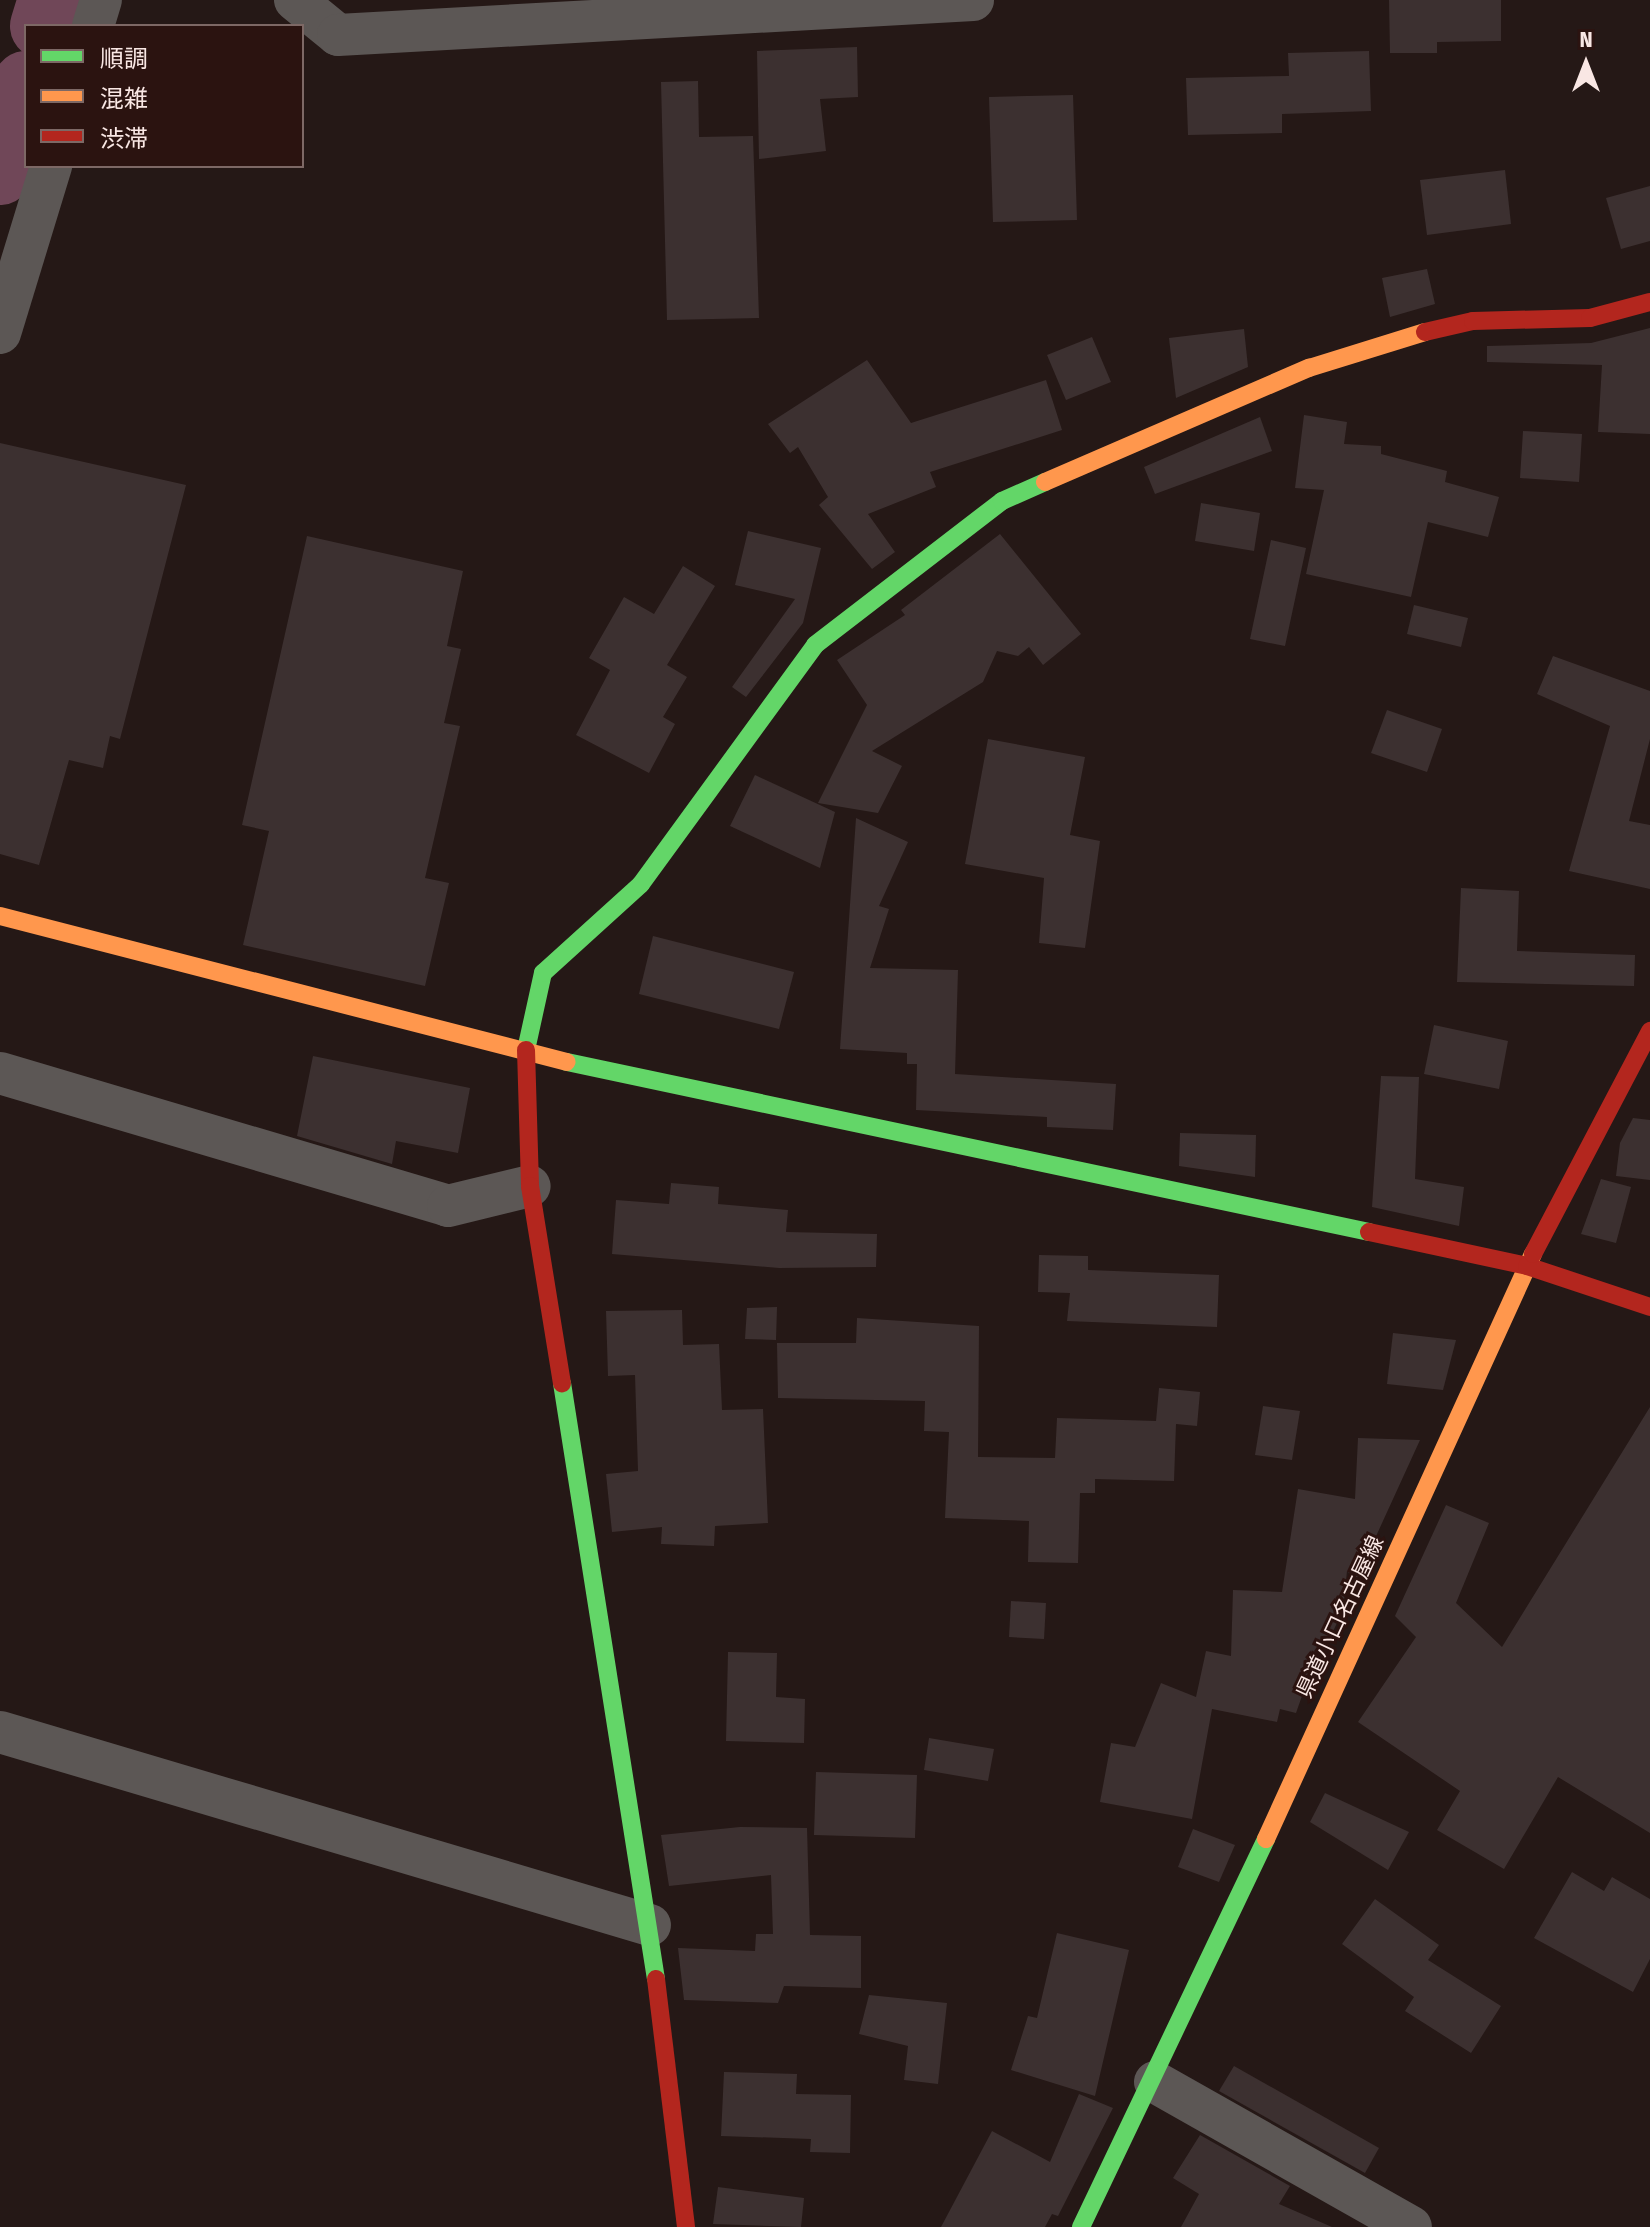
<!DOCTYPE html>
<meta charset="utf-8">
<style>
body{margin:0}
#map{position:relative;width:1650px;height:2227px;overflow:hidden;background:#251816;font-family:"Fira Sans Condensed","Noto Sans JP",sans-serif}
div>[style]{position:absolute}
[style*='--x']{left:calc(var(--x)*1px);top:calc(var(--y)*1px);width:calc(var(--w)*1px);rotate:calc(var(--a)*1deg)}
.river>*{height:66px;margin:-33px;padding:0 33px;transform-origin:33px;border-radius:33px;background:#704758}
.building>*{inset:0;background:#3c3030}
.street>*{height:42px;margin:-21px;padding:0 21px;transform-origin:21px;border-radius:21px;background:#5c5755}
.fast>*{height:18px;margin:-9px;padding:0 9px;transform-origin:9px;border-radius:9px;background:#63d668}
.slow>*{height:18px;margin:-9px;padding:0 9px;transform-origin:9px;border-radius:9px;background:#ff974d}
.jam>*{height:18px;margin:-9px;padding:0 9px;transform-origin:9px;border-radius:9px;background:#b3261e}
span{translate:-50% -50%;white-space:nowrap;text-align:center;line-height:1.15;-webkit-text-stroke:6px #2b1310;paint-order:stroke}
.street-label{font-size:22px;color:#f9e7e4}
.legend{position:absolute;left:24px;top:24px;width:280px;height:144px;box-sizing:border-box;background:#2b1310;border:2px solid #7d6865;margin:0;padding:10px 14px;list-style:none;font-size:24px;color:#f9e7e4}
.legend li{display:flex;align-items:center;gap:16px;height:40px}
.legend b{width:40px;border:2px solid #7d6865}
.north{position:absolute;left:1546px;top:24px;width:80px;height:80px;-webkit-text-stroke:6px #2b1310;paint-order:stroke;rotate:0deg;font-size:22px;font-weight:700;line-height:32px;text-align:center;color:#f9e7e4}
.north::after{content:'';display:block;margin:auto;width:28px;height:36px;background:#f9e7e4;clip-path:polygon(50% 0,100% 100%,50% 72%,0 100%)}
</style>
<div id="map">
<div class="river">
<i style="--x:43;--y:26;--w:27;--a:-73"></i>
<i style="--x:0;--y:172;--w:92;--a:-73.5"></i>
</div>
<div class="building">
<i style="clip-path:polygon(1389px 0,1501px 0,1501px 41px,1437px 42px,1437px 53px,1390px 53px)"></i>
<i style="clip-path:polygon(857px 47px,858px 97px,820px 99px,826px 151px,759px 159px,757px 51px)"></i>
<i style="clip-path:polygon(1369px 51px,1371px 111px,1282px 114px,1282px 133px,1188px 135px,1186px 78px,1289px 76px,1288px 53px)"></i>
<i style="clip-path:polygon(698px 81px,699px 137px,753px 136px,759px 318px,667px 320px,661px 82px)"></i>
<i style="clip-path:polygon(1073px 95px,1077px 220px,993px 222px,989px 97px)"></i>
<i style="clip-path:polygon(1505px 170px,1511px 224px,1427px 235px,1420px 180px)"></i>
<i style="clip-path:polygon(1650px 186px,1650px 241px,1621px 249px,1606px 198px)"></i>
<i style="clip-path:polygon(1427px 269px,1435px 304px,1390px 317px,1382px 278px)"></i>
<i style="clip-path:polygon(1650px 328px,1650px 434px,1598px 432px,1602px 365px,1487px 362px,1487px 346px,1591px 343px)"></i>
<i style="clip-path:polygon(1244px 329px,1248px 367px,1176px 398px,1169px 338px)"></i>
<i style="clip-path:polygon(1092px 337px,1111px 382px,1066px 400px,1047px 355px)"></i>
<i style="clip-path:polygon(867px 360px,911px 423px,1046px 380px,1062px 430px,930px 472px,936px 487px,868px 514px,895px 552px,872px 569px,819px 505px,828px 497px,798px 447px,790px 453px,768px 424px)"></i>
<i style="clip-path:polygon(1304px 415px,1347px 422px,1344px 444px,1381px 446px,1381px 454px,1447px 471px,1445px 482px,1499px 497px,1488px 537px,1428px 522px,1411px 597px,1306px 574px,1324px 490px,1295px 488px)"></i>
<i style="clip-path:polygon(1260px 417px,1272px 451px,1155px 494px,1144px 467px)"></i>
<i style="clip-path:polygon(1523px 431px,1582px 434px,1579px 482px,1520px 478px)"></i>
<i style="clip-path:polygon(0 443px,186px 485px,120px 739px,110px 736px,103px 768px,69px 760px,39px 865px,0 854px)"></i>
<i style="clip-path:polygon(1201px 503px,1260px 513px,1254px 551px,1195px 541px)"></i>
<i style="clip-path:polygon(748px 531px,821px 548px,803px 623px,746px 697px,732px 687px,795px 599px,735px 585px)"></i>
<i style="clip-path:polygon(1000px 534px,1081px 634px,1043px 665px,1029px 647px,1018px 656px,997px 651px,983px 682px,872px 751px,902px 766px,878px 813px,818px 803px,867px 705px,837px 660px,905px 615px,901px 610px)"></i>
<i style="clip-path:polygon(307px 536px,463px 571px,447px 646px,461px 649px,444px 723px,460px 726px,425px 878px,449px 883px,425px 986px,243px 945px,269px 831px,242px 825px)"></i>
<i style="clip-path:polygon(1271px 540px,1306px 548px,1285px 646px,1250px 639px)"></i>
<i style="clip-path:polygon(683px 566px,715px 586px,667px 665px,687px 677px,663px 717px,675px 724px,649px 773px,576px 735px,610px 670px,589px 658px,624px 597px,654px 614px)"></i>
<i style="clip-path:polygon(1414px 605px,1468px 618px,1461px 647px,1407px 634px)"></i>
<i style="clip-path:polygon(1553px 656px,1650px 691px,1650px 739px,1629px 821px,1650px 825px,1650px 889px,1569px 871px,1610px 726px,1537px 694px)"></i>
<i style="clip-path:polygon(1387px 710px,1442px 729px,1427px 772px,1371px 753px)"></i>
<i style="clip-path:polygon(988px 739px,1085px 757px,1070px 835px,1100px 841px,1085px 948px,1039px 943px,1044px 878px,965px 864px)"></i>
<i style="clip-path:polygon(755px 775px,835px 812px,820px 868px,730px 826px)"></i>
<i style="clip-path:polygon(856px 818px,908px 842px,879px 906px,889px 909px,870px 968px,958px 970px,955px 1074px,1116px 1084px,1113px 1130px,1047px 1127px,1047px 1117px,916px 1110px,917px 1064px,907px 1064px,907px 1053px,840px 1049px)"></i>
<i style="clip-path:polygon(1461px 888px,1519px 891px,1517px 951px,1635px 955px,1634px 986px,1457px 982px)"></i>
<i style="clip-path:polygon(653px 936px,794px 972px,779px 1029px,639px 994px)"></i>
<i style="clip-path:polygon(1434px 1025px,1508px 1041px,1499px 1089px,1424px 1074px)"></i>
<i style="clip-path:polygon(313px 1056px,470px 1088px,458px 1153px,396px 1141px,392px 1164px,297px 1136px)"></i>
<i style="clip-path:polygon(1381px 1076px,1419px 1077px,1415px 1179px,1464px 1187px,1459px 1226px,1372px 1207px)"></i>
<i style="clip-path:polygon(1633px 1118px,1650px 1120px,1650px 1180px,1616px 1176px,1620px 1143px)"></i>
<i style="clip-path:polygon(1180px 1133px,1256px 1135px,1255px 1177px,1179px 1166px)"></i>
<i style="clip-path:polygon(1601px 1179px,1631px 1187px,1616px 1243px,1581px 1234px)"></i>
<i style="clip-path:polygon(671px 1183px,719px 1187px,718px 1204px,788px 1210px,786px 1232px,877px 1234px,876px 1267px,779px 1268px,612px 1254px,616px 1200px,669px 1204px)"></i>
<i style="clip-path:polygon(1039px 1255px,1088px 1256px,1088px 1270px,1219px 1275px,1217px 1327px,1067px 1321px,1070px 1293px,1038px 1292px)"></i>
<i style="clip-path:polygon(777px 1307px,776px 1340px,745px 1339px,747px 1308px)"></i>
<i style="clip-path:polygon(682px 1310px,683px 1345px,719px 1344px,722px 1410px,763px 1409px,768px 1523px,715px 1526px,714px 1546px,661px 1544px,662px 1527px,612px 1532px,606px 1474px,638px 1471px,635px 1375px,608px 1376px,606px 1311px)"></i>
<i style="clip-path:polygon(857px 1318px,979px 1326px,978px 1457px,1055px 1458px,1057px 1418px,1156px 1421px,1159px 1388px,1200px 1392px,1197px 1426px,1176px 1424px,1174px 1481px,1095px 1479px,1095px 1493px,1080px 1493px,1078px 1563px,1028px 1562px,1029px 1521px,945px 1518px,949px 1432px,924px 1431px,925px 1401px,778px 1398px,777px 1343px,856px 1343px)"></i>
<i style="clip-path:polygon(1393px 1333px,1456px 1340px,1443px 1390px,1387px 1384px)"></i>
<i style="clip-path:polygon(1263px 1406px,1300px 1411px,1292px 1460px,1255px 1455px)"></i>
<i style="clip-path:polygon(1650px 1407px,1650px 1833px,1558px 1777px,1504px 1869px,1437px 1830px,1460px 1791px,1358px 1722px,1416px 1637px,1395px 1616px,1446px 1505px,1489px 1523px,1456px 1603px,1502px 1647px)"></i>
<i style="clip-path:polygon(1358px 1438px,1420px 1440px,1356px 1580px,1347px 1571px,1343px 1610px,1329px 1640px,1322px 1639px,1296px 1713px,1280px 1709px,1277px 1722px,1212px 1709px,1192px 1819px,1100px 1802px,1111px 1743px,1135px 1747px,1161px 1683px,1196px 1697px,1206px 1651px,1231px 1656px,1233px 1590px,1282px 1592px,1298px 1489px,1355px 1499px)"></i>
<i style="clip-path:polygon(1011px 1601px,1046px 1603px,1044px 1639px,1009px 1637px)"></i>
<i style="clip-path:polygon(728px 1652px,777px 1653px,776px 1697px,805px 1699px,804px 1743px,726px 1741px)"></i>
<i style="clip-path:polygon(929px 1738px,994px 1749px,988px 1781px,924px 1770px)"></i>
<i style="clip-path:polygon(816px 1772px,917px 1775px,915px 1838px,814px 1835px)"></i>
<i style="clip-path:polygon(1325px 1793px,1409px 1832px,1388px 1870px,1310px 1822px)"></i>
<i style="clip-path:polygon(740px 1827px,807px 1828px,810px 1935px,861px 1936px,861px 1988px,784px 1986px,778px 2003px,684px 2000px,678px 1948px,755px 1951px,756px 1934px,773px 1934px,771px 1875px,669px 1886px,661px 1835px)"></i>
<i style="clip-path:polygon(1193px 1829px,1235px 1845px,1219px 1882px,1178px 1867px)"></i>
<i style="clip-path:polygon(1572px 1872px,1604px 1891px,1612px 1877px,1650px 1899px,1650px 1959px,1633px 1992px,1534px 1938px)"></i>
<i style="clip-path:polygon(1375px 1899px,1439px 1945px,1428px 1960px,1501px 2006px,1471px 2053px,1405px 2011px,1414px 1997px,1342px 1944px)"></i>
<i style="clip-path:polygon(1057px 1933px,1129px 1950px,1095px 2096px,1011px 2070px,1028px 2016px,1037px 2018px)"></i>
<i style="clip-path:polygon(869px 1995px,947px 2003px,938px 2084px,904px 2080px,908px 2046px,859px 2034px)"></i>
<i style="clip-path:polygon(1234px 2066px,1379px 2148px,1365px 2173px,1219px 2091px)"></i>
<i style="clip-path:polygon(724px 2072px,797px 2074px,796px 2094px,851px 2095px,850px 2153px,810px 2152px,811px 2139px,721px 2136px)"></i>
<i style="clip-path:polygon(1079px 2094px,1113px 2108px,1058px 2216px,1052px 2214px,1045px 2227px,941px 2227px,992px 2131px,1050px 2162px)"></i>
<i style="clip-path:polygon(1200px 2135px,1290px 2186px,1279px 2204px,1332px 2227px,1181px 2227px,1199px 2194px,1173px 2178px)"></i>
<i style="clip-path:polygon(718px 2187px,804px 2198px,801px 2227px,713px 2224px)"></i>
</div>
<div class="street">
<i style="--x:295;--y:0;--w:55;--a:39.1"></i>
<i style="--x:338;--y:35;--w:636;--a:-3.15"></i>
<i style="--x:93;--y:26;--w:27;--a:-73"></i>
<i style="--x:0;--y:333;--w:175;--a:-73"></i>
<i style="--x:0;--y:1073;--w:467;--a:16.5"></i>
<i style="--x:448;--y:1206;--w:84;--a:-13.7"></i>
<i style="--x:0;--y:1732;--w:678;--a:16.54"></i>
<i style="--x:1155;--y:2082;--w:294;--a:29.5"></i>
</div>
<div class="fast">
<i style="--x:526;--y:1050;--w:79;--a:-77.6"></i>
<i style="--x:543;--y:973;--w:132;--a:-42.2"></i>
<i style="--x:641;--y:884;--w:296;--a:-53.9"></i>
<i style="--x:815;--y:645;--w:236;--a:-37.6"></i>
<i style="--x:1002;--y:501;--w:47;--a:-23.8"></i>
<i style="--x:567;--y:1062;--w:820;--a:11.97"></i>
<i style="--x:562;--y:1383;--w:603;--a:81.04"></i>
<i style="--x:1081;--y:2227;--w:430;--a:-64.5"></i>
</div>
<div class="slow">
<i style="--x:1045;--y:482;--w:288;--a:-23.4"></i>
<i style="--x:1309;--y:368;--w:121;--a:-17.2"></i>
<i style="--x:0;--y:916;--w:585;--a:14.44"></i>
<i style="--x:1266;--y:1839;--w:643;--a:-65.47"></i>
</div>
<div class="jam">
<i style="--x:1425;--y:332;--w:49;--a:-12.9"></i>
<i style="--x:1473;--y:321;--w:117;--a:-1.5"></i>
<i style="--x:1590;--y:318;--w:62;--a:-14.9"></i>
<i style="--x:526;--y:1050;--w:136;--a:88.3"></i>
<i style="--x:530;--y:1186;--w:200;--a:80.8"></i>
<i style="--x:1369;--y:1232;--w:162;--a:12.1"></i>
<i style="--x:1527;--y:1266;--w:130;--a:18.4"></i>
<i style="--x:1533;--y:1254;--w:252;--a:-62.3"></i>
<i style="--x:656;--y:1979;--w:250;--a:83.1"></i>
</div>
<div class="street-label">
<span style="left:1340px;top:1617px;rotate:-65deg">県道小口名古屋線</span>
</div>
<ul class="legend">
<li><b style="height:10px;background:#63d668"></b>順調</li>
<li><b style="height:10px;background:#ff974d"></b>混雑</li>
<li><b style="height:10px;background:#b3261e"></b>渋滞</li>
</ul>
<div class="north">N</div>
</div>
